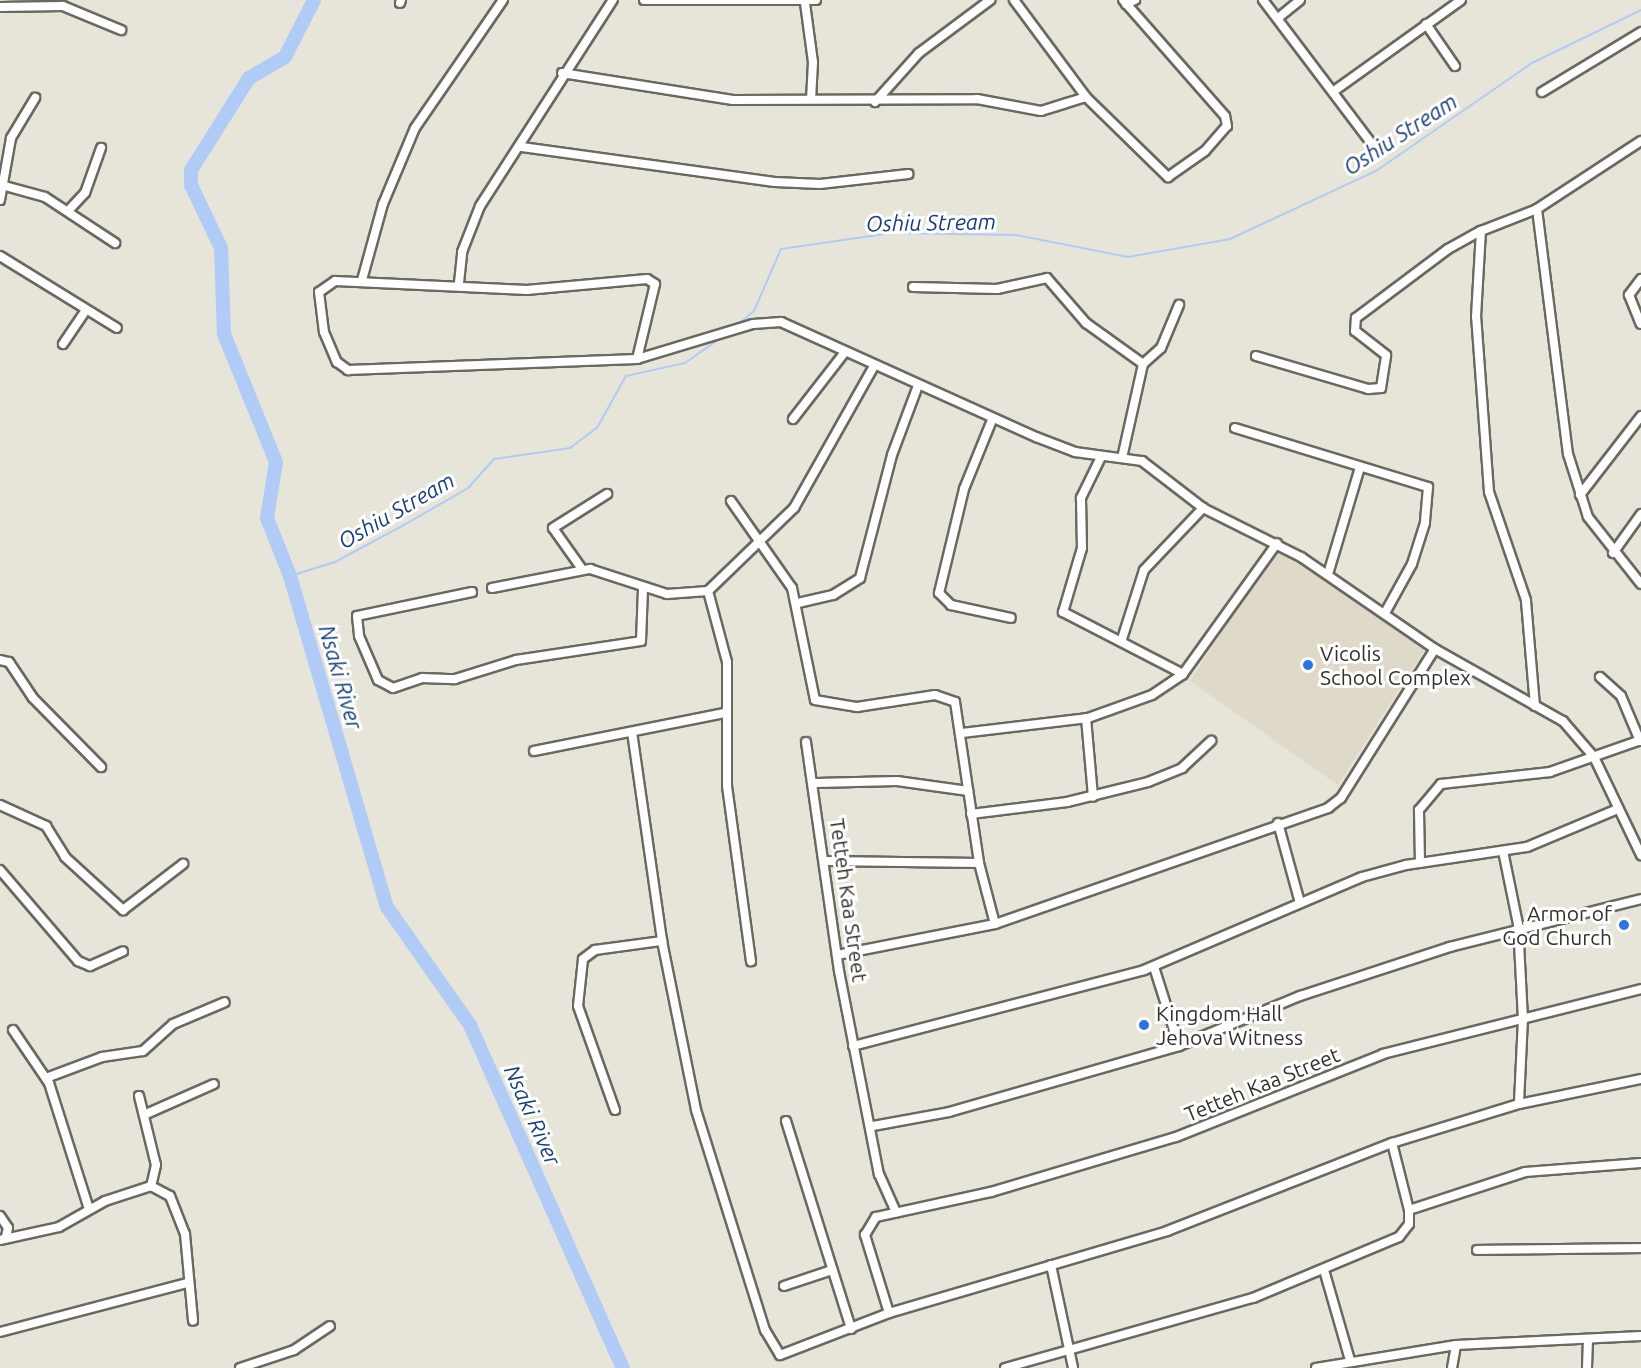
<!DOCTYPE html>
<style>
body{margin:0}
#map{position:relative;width:1641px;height:1368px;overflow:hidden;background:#e7e4da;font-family:Ubuntu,sans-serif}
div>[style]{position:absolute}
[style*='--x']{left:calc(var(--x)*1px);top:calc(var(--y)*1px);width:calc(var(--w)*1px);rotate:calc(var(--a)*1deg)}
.built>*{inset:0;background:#ded9c8}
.stream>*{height:2px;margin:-1px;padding:0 1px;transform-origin:1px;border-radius:1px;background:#b0cbf6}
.river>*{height:14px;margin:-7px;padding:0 7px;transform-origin:7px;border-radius:7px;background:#b0cbf6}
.roads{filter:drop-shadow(2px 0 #6b685f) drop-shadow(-2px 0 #6b685f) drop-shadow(0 2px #6b685f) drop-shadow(0 -2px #6b685f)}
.minor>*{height:8px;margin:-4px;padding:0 4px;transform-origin:4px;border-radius:4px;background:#fff}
.dots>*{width:16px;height:16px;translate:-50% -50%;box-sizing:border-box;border:3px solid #fff;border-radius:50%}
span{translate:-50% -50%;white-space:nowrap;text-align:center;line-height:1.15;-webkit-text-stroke:6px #fff;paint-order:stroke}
.poi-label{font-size:21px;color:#32312d}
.left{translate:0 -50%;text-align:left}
.right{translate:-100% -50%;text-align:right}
.street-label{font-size:21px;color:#32312d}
.water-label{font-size:22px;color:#173f7d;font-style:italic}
</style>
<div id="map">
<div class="built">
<i style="clip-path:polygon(1276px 548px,1426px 648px,1338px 785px,1190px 681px)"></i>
</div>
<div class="stream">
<i style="--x:736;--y:326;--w:23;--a:-40"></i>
<i style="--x:754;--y:311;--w:68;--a:-66.5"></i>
<i style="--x:781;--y:249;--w:112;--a:-8.2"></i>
<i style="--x:892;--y:233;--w:124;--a:0.9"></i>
<i style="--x:1016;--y:235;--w:114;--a:11.1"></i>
<i style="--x:1128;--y:257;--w:104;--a:-10"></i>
<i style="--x:1230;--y:239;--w:161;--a:-25"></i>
<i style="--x:1376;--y:171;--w:190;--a:-34.7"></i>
<i style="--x:1532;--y:63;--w:121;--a:-25.9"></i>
<i style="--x:290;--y:576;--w:47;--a:-17.3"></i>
<i style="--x:335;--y:562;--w:78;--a:-28.2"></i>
<i style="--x:404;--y:525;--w:74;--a:-30"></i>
<i style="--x:468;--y:488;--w:39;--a:-48"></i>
<i style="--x:494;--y:459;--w:77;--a:-8.2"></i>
<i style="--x:570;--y:448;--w:34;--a:-37"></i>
<i style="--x:597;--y:428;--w:60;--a:-60.9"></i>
<i style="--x:626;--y:376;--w:60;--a:-12.4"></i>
<i style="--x:685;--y:363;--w:45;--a:-35.1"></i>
</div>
<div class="river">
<i style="--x:314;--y:0;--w:64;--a:117"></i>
<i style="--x:285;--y:57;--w:42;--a:149.7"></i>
<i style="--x:249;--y:78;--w:109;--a:122.2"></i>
<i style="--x:191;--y:170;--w:15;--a:90"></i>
<i style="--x:191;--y:185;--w:70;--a:64.5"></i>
<i style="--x:221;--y:248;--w:86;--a:88"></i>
<i style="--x:224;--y:334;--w:138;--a:67.9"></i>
<i style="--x:276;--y:462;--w:57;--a:99.1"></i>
<i style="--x:267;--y:518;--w:62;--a:68.4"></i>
<i style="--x:290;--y:576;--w:345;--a:73.7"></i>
<i style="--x:387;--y:907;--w:144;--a:54.9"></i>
<i style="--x:470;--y:1025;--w:376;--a:66"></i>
</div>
<div class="roads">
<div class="minor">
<i style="--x:644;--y:0;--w:172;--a:0"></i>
<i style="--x:1014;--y:0;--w:121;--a:53.4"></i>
<i style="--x:1086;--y:97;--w:115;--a:44.3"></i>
<i style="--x:1168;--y:177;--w:45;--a:-35.1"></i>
<i style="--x:1205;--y:151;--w:33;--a:-49"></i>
<i style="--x:1227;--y:126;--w:10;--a:-101"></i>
<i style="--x:1225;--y:116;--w:154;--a:-131.3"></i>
<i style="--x:1263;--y:0;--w:181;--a:52.9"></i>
<i style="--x:400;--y:3;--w:3;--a:-72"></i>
<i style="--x:805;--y:3;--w:60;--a:82.3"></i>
<i style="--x:813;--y:62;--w:35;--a:93"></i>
<i style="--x:1126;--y:4;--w:10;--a:-24"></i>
<i style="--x:0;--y:7;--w:63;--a:-0.9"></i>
<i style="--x:63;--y:6;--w:63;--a:22.5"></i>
<i style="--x:1278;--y:18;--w:28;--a:-39"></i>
<i style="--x:1426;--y:24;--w:51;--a:55.4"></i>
<i style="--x:562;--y:73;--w:173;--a:9"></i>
<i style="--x:733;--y:100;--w:244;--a:-0.2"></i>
<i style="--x:977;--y:99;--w:65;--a:10.6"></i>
<i style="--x:1041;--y:111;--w:47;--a:-17.3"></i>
<i style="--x:1334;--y:91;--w:156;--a:-35.6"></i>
<i style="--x:1542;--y:92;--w:116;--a:-31.2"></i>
<i style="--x:875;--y:102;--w:66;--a:-48.1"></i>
<i style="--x:919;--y:53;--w:89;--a:-36.7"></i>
<i style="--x:522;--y:147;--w:255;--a:7.9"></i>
<i style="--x:775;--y:182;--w:45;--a:2.5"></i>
<i style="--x:820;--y:184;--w:89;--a:-6.5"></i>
<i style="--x:5;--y:186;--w:41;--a:15.4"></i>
<i style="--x:45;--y:197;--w:84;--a:33.3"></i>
<i style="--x:0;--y:200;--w:63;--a:-79.9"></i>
<i style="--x:11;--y:138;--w:47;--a:-59"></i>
<i style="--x:1537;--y:209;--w:247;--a:82.8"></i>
<i style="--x:1568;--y:454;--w:66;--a:72.4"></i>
<i style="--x:1588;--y:517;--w:85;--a:51.7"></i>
<i style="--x:68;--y:211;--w:25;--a:-47"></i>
<i style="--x:85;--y:193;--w:48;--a:-70.4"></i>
<i style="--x:0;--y:256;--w:137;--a:31.6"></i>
<i style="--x:1641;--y:279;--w:20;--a:127"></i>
<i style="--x:1629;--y:295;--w:31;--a:68"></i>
<i style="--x:362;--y:280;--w:79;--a:-74.6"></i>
<i style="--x:383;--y:204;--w:82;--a:-67.2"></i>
<i style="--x:415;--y:128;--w:155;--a:-55.5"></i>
<i style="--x:459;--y:283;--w:31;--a:-84"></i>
<i style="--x:462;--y:252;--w:49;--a:-68.6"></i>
<i style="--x:480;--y:206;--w:245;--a:-57.2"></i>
<i style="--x:913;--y:287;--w:84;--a:1.4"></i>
<i style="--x:997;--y:289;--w:51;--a:-12.4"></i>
<i style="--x:1047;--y:278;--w:60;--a:49.1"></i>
<i style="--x:1086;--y:323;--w:70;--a:35.7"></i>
<i style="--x:63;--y:344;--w:41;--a:-55.9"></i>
<i style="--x:1256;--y:356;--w:117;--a:16.4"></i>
<i style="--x:1368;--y:389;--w:13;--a:-4"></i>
<i style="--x:1381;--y:388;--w:33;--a:-81"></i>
<i style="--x:1386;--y:355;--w:39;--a:-142"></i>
<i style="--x:1355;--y:331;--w:13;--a:-86"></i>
<i style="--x:1356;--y:318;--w:115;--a:-36.9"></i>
<i style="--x:1448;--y:249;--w:38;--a:-29"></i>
<i style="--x:637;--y:359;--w:77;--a:-76.5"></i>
<i style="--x:655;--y:284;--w:9;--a:-148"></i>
<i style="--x:647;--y:279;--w:121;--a:174.8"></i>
<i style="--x:527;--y:290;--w:192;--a:-177.3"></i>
<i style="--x:335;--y:281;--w:19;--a:145"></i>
<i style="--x:319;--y:292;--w:40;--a:82.9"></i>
<i style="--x:324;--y:332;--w:33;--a:67"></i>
<i style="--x:337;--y:362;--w:14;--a:36"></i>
<i style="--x:348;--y:370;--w:289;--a:-2.2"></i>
<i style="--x:637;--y:359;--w:121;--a:-16.8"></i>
<i style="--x:753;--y:324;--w:28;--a:-4"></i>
<i style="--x:781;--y:322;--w:280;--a:24.3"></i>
<i style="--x:1036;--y:437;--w:42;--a:21"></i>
<i style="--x:1075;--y:452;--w:68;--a:7.7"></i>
<i style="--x:1142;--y:461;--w:77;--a:37.6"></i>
<i style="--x:1203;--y:508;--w:110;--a:26.6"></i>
<i style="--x:1301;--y:557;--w:163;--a:34.5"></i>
<i style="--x:1435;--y:649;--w:147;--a:29.4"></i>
<i style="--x:1563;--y:721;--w:48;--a:49.3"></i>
<i style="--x:1594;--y:757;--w:109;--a:64.4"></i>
<i style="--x:793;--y:419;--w:85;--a:-52.2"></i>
<i style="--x:992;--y:420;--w:74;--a:112.1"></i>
<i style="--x:964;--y:489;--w:107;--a:103.5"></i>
<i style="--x:939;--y:593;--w:17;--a:45"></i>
<i style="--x:951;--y:605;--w:61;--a:12.2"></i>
<i style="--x:1235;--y:428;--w:202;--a:17"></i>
<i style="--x:1428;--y:487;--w:36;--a:95"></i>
<i style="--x:1425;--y:523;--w:43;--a:107.6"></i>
<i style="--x:1412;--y:564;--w:56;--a:118.9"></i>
<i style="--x:1101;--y:457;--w:46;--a:116"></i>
<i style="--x:1081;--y:498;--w:50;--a:88.9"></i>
<i style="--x:1082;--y:548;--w:67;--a:106.5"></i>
<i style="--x:1063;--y:612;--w:135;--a:27.3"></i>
<i style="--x:1122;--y:458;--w:96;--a:-77.4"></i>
<i style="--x:1143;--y:364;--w:24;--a:-42"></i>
<i style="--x:1161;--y:348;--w:47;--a:-67.3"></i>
<i style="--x:1580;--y:495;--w:100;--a:-52.3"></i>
<i style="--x:731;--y:501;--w:106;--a:55"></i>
<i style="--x:792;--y:588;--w:114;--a:78.4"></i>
<i style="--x:815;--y:700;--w:43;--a:9.5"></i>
<i style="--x:857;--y:707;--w:79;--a:-8.7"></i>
<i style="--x:935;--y:695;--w:21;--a:19"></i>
<i style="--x:955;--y:702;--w:163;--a:81.5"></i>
<i style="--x:979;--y:863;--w:63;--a:75.3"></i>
<i style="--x:1613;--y:553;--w:48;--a:-54.3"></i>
<i style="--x:582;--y:569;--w:50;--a:-125.3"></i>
<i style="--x:553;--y:528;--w:64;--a:-32.2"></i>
<i style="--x:1328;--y:574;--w:112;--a:-73.3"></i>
<i style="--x:492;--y:588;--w:100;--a:-11"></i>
<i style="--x:590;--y:569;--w:81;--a:18"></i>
<i style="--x:667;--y:594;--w:41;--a:-4.2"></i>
<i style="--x:708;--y:591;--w:120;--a:-44"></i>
<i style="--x:794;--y:508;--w:161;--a:-60.6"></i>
<i style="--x:708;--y:591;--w:73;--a:75"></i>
<i style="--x:727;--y:662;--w:124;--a:90"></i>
<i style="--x:727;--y:786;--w:177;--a:82.2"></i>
<i style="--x:472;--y:592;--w:117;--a:168.2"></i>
<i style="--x:357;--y:616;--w:20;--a:84"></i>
<i style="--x:359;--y:636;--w:48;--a:66.6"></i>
<i style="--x:378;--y:680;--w:17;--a:28"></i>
<i style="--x:393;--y:688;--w:31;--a:-19"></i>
<i style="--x:422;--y:678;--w:33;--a:2"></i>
<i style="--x:455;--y:679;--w:64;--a:-17.3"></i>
<i style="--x:516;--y:660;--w:126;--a:-8.6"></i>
<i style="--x:641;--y:641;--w:53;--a:-87.8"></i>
<i style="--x:798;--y:603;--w:36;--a:-13"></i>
<i style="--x:833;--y:595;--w:32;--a:-32"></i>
<i style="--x:860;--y:578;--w:127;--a:-75.4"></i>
<i style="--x:892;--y:455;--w:72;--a:-69.5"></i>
<i style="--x:1122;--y:639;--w:72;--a:-72.3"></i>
<i style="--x:1144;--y:570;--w:86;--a:-46.4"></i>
<i style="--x:0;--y:660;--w:9;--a:13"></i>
<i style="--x:9;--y:662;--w:43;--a:56.3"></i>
<i style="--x:33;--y:698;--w:97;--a:45.4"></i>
<i style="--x:1600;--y:677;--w:28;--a:42"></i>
<i style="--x:1621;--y:696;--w:49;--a:67.1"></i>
<i style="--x:1535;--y:706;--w:106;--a:-94.9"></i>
<i style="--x:1526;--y:600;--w:114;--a:-108.9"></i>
<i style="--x:1489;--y:492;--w:175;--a:-94.2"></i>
<i style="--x:1476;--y:317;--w:86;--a:-86.7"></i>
<i style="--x:1481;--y:231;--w:60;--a:-21.4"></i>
<i style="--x:1537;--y:209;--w:124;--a:-33.2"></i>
<i style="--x:1086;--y:718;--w:79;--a:84.9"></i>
<i style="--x:632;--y:732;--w:211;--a:81.8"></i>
<i style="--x:662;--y:941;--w:172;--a:78.6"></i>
<i style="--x:696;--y:1110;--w:231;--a:72.6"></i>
<i style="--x:765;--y:1330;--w:29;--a:59"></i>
<i style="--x:780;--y:1355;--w:117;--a:-21.1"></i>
<i style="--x:889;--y:1313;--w:290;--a:-16.4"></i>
<i style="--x:1167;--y:1231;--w:242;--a:-21.4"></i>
<i style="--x:1392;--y:1143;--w:133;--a:-17.1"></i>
<i style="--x:1519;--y:1104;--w:125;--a:-11.6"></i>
<i style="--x:962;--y:733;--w:127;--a:-6.8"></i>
<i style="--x:1088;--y:718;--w:68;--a:-19.8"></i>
<i style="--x:1152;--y:695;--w:37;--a:-34"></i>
<i style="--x:1183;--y:674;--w:161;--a:-54.3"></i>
<i style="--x:806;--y:742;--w:231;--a:81.8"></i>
<i style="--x:839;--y:971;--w:207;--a:78.9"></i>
<i style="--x:879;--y:1174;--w:42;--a:65.9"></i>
<i style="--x:534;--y:751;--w:194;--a:-11.3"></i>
<i style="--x:816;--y:783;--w:81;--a:-1.4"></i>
<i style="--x:897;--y:781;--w:72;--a:8"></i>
<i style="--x:0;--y:805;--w:51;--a:24.5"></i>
<i style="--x:46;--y:826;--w:36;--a:58"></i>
<i style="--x:65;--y:857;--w:79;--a:42.4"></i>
<i style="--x:123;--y:910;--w:76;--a:-37.5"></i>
<i style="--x:971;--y:814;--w:97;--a:-7.1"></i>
<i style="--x:1067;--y:802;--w:83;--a:-13.9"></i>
<i style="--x:1148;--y:782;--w:37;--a:-22"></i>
<i style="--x:1182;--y:768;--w:40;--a:-43"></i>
<i style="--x:1278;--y:823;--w:83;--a:74.6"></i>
<i style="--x:1503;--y:851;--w:75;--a:78.4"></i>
<i style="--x:1518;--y:924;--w:94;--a:87"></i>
<i style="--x:1523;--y:1018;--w:86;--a:92.7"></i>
<i style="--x:825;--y:861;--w:154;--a:0.7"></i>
<i style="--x:1420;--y:863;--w:53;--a:-91.1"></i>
<i style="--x:1419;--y:810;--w:34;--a:-50"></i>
<i style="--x:1441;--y:784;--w:110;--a:-6.3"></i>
<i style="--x:1550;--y:772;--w:96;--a:-19.4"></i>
<i style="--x:0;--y:870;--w:120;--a:49.4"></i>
<i style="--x:78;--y:961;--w:13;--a:23"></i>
<i style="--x:90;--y:966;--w:36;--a:-24"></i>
<i style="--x:837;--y:955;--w:161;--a:-11.1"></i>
<i style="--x:995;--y:924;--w:353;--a:-19.2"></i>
<i style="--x:1328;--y:808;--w:16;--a:-38"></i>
<i style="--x:1341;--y:798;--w:176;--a:-57.8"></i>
<i style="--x:1154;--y:967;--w:83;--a:72.4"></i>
<i style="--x:13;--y:1030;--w:64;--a:55.8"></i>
<i style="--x:49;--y:1083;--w:132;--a:72.4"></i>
<i style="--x:853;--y:1046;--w:301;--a:-14.6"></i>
<i style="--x:1144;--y:970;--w:237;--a:-23.1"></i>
<i style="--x:1362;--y:877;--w:46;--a:-15.3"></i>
<i style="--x:1406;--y:865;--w:122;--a:-8.5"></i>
<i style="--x:1527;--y:847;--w:99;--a:-22.7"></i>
<i style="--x:46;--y:1078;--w:60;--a:-20.6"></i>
<i style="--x:102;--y:1057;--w:41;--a:-8.3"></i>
<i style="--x:143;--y:1051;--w:40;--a:-42"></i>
<i style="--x:173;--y:1024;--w:56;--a:-22.9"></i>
<i style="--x:139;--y:1096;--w:71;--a:76.2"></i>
<i style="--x:156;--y:1165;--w:22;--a:103"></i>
<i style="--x:151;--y:1186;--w:21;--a:28"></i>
<i style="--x:170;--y:1196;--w:41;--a:68.5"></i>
<i style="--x:185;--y:1234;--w:87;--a:84.7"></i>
<i style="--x:615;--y:1110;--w:110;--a:-109.6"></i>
<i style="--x:578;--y:1006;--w:47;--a:-83.9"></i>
<i style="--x:583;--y:959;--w:15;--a:-37"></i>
<i style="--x:595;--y:950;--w:68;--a:-7.7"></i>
<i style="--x:146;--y:1114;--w:74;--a:-23.8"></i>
<i style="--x:786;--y:1121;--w:218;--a:72.6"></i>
<i style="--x:873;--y:1126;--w:77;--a:-10.4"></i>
<i style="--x:949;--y:1112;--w:239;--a:-16"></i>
<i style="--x:1179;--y:1046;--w:131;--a:-22.5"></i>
<i style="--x:1300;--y:996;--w:158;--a:-18.1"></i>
<i style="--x:1450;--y:947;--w:197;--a:-14.1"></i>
<i style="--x:1409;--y:1210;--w:122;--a:-18.1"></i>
<i style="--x:1525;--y:1172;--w:116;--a:-4.4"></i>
<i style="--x:0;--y:1216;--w:14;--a:56"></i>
<i style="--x:8;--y:1228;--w:9;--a:103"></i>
<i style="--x:0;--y:1240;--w:60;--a:-12.4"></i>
<i style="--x:59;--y:1227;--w:53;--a:-29.5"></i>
<i style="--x:105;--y:1201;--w:48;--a:-18.1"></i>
<i style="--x:1477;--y:1250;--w:164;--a:-0.7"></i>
<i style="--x:1051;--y:1265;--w:105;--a:77.9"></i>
<i style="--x:1324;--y:1270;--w:94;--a:73.9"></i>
<i style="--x:784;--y:1286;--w:51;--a:-18.4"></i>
<i style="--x:889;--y:1313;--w:82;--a:-107.1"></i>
<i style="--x:865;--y:1235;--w:21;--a:-59"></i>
<i style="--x:876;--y:1217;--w:118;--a:-12.3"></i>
<i style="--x:991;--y:1192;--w:193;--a:-16.6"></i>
<i style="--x:1176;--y:1137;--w:223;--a:-21.8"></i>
<i style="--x:1383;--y:1054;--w:266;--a:-14.1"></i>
<i style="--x:0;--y:1332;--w:193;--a:-14.7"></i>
<i style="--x:240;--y:1368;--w:57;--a:-18.4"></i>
<i style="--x:294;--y:1350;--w:43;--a:-33.7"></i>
<i style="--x:1005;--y:1368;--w:258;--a:-15.8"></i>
<i style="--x:1253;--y:1298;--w:158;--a:-22.7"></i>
<i style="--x:1399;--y:1237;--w:16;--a:-52"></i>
<i style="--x:1409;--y:1224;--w:14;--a:-90"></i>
<i style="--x:1409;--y:1210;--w:69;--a:-104.2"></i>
<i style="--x:1316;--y:1368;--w:142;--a:-9.3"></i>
<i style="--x:1456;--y:1345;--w:185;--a:-2.8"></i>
<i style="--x:1452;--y:1368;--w:23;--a:-80"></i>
<i style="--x:1587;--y:1368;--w:27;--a:-88"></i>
</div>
</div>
<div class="dots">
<i style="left:1308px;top:665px;background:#2d74e1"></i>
<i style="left:1624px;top:925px;background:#2d74e1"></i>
<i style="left:1144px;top:1025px;background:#2d74e1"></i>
</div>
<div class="poi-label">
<span class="left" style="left:1320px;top:665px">Vicolis<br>School Complex</span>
<span class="right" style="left:1612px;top:925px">Armor of<br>God Church</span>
<span class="left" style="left:1156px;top:1025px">Kingdom Hall<br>Jehova Witness</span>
</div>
<div class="street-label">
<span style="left:849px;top:900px;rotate:82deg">Tetteh Kaa Street</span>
<span style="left:1262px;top:1084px;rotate:-22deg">Tetteh Kaa Street</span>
</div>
<div class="water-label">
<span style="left:1400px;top:134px;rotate:-33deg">Oshiu Stream</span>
<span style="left:931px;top:222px;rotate:-1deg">Oshiu Stream</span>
<span style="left:396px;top:510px;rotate:-30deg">Oshiu Stream</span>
<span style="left:341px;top:677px;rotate:74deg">Nsaki River</span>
<span style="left:533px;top:1115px;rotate:66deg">Nsaki River</span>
</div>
</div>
